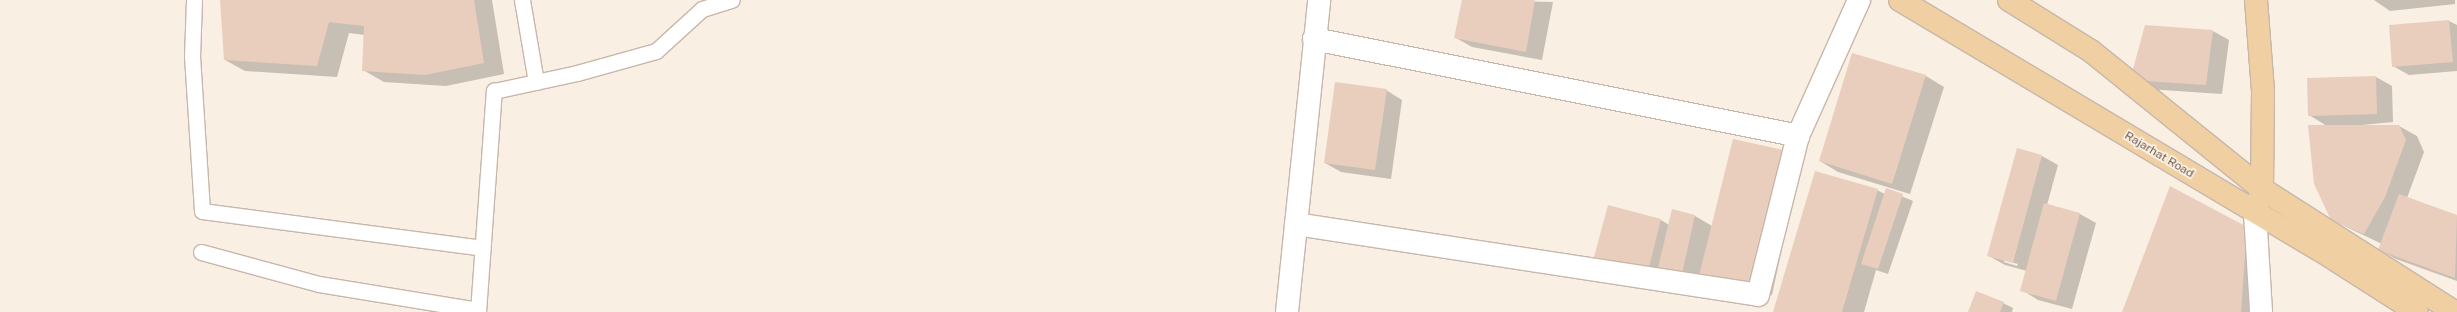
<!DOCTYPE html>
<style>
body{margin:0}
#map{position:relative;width:2457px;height:312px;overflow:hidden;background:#f9efe2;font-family:"Public Sans",sans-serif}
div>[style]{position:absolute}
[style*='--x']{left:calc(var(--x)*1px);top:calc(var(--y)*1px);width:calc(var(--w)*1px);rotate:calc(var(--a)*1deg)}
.shadow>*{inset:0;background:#0003}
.building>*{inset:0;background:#eacebd}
.roads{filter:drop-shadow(1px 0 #c7b7ab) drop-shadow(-1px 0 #c7b7ab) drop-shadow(0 1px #c7b7ab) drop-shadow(0 -1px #c7b7ab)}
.lane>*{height:15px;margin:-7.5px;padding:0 7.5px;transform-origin:7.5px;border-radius:7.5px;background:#fff}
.street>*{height:22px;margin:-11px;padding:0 11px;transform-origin:11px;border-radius:11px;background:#fff}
.secondary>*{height:22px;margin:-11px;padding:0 11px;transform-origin:11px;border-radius:11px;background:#fff}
.primary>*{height:22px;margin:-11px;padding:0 11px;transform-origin:11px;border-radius:11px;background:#f0d0a2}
span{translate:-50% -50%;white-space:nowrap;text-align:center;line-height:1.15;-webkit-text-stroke:3.5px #fcf3e7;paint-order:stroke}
.street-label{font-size:12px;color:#6d564c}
</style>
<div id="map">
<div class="shadow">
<i style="clip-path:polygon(221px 0,492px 0,504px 74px,446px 86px,384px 82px,363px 70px,365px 35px,349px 33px,337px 77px,245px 71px,225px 60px)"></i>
<i style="clip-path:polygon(1463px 0,1553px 2px,1542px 60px,1472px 47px,1456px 38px)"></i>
<i style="clip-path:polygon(2374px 0,2455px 0,2455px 4px,2390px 11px)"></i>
<i style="clip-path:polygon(2449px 21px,2457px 25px,2457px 71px,2409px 75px,2393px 66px,2390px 26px)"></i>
<i style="clip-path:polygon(2213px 31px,2229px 40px,2222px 94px,2147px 89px,2131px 80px)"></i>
<i style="clip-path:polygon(1926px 76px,1944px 87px,1910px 194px,1838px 172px,1820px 161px)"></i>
<i style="clip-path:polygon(2376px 77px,2392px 86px,2393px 122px,2352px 126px,2399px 126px,2417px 136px,2424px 152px,2407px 198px,2457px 216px,2457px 281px,2396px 259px,2380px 250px,2382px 244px,2332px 220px,2327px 126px,2309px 115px)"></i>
<i style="clip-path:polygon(1386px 90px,1402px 100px,1391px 179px,1341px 172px,1325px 163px)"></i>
<i style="clip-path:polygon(1782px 151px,1801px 161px,1772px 295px,1611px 265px,1595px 256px,1609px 207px,1661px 220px,1669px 225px,1695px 216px,1712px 226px)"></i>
<i style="clip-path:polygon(evenodd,2042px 156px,2058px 165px,2047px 205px,2080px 214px,2096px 223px,2072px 309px,2038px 300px,2022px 290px,2027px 271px,2005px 265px,1989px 256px,2042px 156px,2004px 260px,2018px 264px,2017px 266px,2004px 262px,2004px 260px)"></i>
<i style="clip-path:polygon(1877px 190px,1885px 194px,1887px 190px,1913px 201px,1888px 274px,1876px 270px,1864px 312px,1775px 312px)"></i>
<i style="clip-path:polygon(2247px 228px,2261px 312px,2123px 312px)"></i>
<i style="clip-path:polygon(2003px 303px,2013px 308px,2012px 312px,1969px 312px)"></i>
</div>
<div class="building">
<i style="clip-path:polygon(220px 0,474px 0,484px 63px,425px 75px,362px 71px,364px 26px,329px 22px,317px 66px,224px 60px)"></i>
<i style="clip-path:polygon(1462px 0,1535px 0,1526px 52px,1454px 38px)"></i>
<i style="clip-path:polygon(2449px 20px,2453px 62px,2392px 67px,2389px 25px)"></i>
<i style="clip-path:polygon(2145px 25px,2213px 30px,2206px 85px,2130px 80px)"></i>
<i style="clip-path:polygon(1852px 53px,1926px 75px,1892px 184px,1819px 161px)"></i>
<i style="clip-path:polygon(2376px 76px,2377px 114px,2308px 116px,2307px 78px)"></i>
<i style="clip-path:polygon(1335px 82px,1387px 89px,1375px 170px,1324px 163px)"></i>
<i style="clip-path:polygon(2308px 125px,2399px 125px,2406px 140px,2385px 197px,2364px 234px,2331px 220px,2314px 184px)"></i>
<i style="clip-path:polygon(1733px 139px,1783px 150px,1753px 285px,1699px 276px)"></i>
<i style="clip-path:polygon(2017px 148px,2042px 155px,2013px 263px,1987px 256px)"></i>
<i style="clip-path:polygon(1815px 171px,1878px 189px,1842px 312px,1773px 312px)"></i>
<i style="clip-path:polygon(2170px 186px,2247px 227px,2241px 312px,2122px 312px)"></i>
<i style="clip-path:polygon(1886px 188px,1903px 194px,1878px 269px,1861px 264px)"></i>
<i style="clip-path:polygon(2399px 194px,2457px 215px,2455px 278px,2378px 250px)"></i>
<i style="clip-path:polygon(2044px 203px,2080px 213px,2056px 301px,2020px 291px)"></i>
<i style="clip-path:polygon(1608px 205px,1661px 219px,1648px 271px,1594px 257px)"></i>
<i style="clip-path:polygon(1672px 209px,1695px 215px,1681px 278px,1657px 272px)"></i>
<i style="clip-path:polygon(1976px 291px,2004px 302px,2000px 312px,1968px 312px)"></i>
</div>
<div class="roads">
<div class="lane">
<i style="--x:194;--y:0;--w:56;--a:92"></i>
<i style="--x:192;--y:56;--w:155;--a:86.3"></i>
<i style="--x:202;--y:211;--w:283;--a:7.5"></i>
<i style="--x:522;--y:0;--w:83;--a:80.3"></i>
<i style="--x:201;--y:252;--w:122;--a:15.2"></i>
<i style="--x:319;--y:284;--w:161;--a:9.3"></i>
<i style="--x:478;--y:312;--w:222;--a:-85.9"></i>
<i style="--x:494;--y:91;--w:85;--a:-12.2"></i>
<i style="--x:577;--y:73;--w:82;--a:-15.6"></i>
<i style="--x:656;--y:51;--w:62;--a:-42.4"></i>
<i style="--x:702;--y:9;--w:31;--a:-17"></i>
</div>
<div class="street">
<i style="--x:1314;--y:39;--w:494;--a:11.3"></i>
<i style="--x:1296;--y:224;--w:467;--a:8.7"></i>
<i style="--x:1758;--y:295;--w:164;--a:-75.9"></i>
<i style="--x:1798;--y:136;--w:149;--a:-65.8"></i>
<i style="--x:1287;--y:312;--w:314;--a:-84.1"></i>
</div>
<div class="secondary">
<i style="--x:2255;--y:213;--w:99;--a:86.5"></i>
</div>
<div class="primary">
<i style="--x:1900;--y:0;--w:489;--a:30.8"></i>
<i style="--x:2320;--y:250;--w:115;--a:32.6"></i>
<i style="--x:2009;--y:0;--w:97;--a:31.9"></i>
<i style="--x:2091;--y:51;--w:220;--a:38.9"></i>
<i style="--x:2262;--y:189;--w:228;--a:32.6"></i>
<i style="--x:2256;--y:0;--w:92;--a:85.6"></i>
<i style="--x:2263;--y:92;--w:97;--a:90.6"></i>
<i style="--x:2262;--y:189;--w:11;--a:105"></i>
</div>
</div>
<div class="street-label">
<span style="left:2159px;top:155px;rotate:31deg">Rajarhat Road</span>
</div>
</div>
